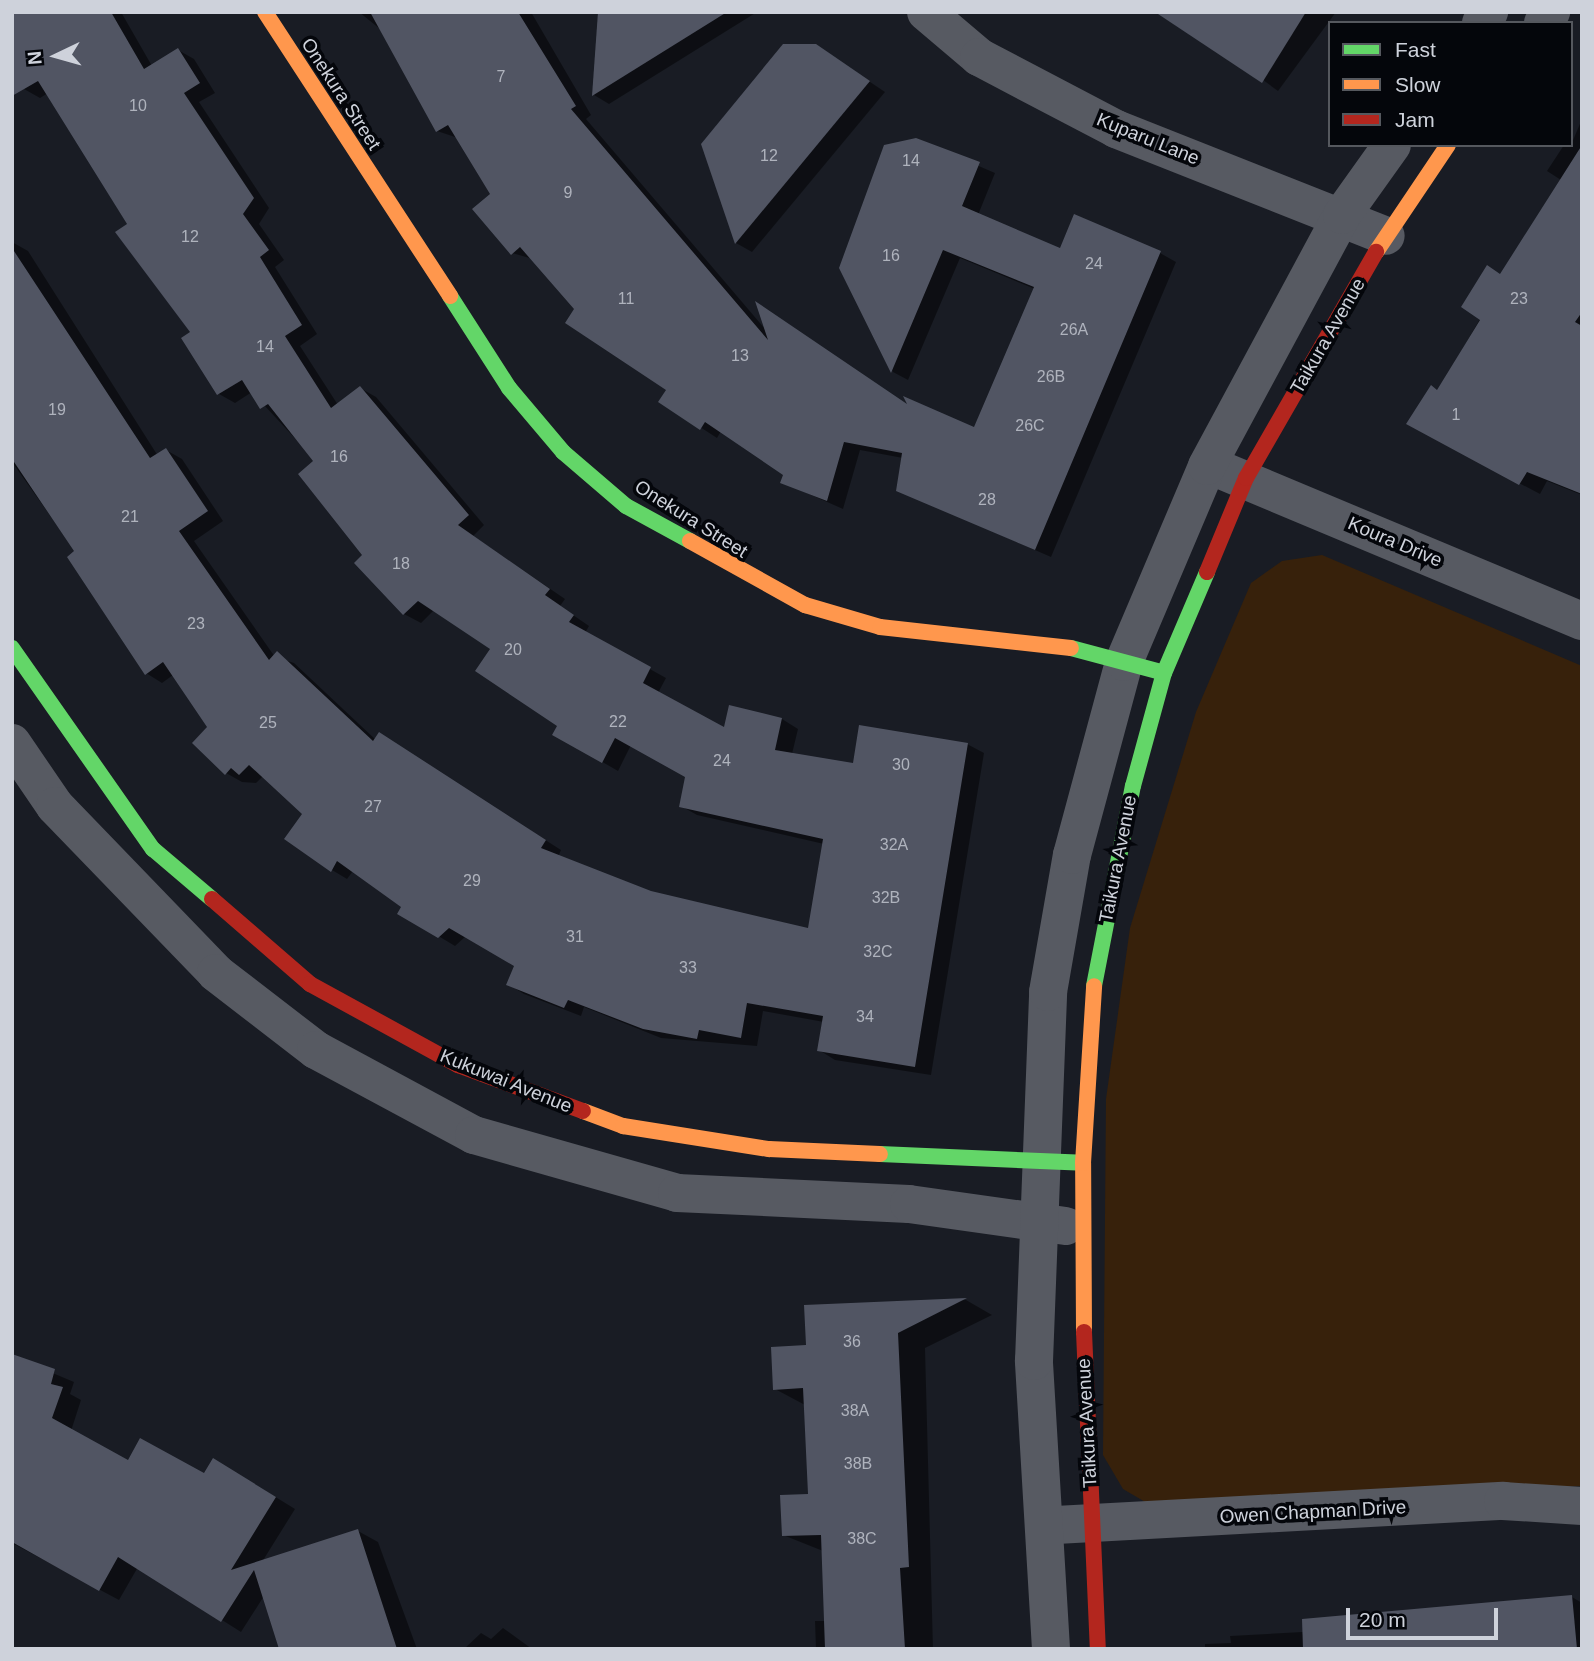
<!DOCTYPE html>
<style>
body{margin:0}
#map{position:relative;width:1594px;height:1661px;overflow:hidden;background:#191c24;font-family:Arial,sans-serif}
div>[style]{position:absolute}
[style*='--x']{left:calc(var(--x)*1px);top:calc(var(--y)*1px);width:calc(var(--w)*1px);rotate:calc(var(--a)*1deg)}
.green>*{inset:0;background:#37210b}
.shadow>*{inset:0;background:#0007}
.building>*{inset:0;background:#515563}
.street>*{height:38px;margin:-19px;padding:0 19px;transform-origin:19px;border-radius:19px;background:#575a62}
.fast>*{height:16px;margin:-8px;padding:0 8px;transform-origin:8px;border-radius:8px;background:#63d668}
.slow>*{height:16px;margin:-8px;padding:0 8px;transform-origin:8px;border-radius:8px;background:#ff974d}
.jam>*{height:16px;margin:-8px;padding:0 8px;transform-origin:8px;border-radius:8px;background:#b3261e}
span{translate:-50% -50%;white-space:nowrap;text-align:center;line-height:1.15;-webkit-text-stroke:7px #04060b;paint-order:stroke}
.number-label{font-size:16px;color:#afb3bd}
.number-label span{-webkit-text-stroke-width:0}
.street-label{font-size:19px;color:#ced2db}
.frame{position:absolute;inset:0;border:14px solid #ced2db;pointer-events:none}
.legend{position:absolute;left:1328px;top:21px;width:245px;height:126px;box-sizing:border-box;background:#04060b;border:2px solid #55585e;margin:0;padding:9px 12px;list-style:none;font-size:21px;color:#ced2db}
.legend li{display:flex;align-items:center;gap:14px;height:35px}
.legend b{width:35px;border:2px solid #55585e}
.north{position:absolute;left:21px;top:21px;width:70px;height:70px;-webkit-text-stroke:5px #04060b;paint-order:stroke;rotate:265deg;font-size:19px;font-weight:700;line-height:28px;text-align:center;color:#ced2db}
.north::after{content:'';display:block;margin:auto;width:24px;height:32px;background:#ced2db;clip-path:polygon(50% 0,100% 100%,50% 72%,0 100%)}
.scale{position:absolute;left:1346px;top:1608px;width:152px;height:32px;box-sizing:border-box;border:4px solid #ced2db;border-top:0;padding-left:9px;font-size:21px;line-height:24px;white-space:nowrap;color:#ced2db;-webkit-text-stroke:5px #04060b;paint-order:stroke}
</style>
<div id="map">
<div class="green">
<i style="clip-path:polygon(1322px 555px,1582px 666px,1582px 1486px,1147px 1503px,1123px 1489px,1103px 1455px,1106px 1099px,1130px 928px,1196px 712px,1251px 583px,1282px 561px)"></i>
</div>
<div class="shadow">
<i style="clip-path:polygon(12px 12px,121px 12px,152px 66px,178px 50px,194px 59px,215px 93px,199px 102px,269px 208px,259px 224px,284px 260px,275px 267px,317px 334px,300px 346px,338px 405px,360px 388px,376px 397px,484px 525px,473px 536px,565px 599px,560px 606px,589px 626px,585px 633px,666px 678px,658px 693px,725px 730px,782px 719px,798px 729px,792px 754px,855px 765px,967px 744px,984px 753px,931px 1075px,835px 1060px,819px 1050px,824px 1022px,763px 1011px,757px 1046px,661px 1038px,584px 1007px,581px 1016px,524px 994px,508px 984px,516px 965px,466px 936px,455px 946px,400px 913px,404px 906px,353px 871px,347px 879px,332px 870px,305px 814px,263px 776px,256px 783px,242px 782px,226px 773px,209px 727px,173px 675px,162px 683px,146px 673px,76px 552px,12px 462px,12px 242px,28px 251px,158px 456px,166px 450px,182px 459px,223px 521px,194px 541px,275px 657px,294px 663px,376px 740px,395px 744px,561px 850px,558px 857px,650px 893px,809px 931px,824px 844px,697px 815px,681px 806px,687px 777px,631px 745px,618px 771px,554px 734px,559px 725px,492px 649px,434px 610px,421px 623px,404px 614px,356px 563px,364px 555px,316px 461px,252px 392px,235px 403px,219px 394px,183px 338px,193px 333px,48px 93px,40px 98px,24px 89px)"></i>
<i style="clip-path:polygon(359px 12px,531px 12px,591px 115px,586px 119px,766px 330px,910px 406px,975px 429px,1035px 289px,960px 258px,908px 380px,893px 372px,841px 268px,916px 139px,995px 173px,978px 215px,1061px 251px,1160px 253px,1176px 262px,1051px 557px,898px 490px,903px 458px,860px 450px,843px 509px,782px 482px,785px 474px,721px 431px,717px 438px,660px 401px,668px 389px,576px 309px,533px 259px,512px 253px,493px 194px,458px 138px,437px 131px,380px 29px)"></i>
<i style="clip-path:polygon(600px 12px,757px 12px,609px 104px,594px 95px)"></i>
<i style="clip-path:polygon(1170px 12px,1336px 12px,1278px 91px)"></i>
<i style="clip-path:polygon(815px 45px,885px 92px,752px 252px,736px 243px,703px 144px)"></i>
<i style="clip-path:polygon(1582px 119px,1582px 495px,1547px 481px,1540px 494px,1428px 435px,1438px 391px,1561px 180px,1547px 171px,1564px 145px,1571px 145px)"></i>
<i style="clip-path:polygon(966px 1300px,992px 1315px,925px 1348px,933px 1649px,816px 1649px,815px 1621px,826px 1621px,823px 1551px,783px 1535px,809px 1496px,805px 1405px,775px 1389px,807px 1347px,806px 1307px)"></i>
<i style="clip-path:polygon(12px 1356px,74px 1382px,70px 1394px,81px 1400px,71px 1431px,129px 1463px,204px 1475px,233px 1471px,295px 1509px,262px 1562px,358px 1531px,378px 1542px,417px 1649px,281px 1649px,264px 1596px,241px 1632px,138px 1567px,119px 1600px,12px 1543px)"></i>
<i style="clip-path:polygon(1572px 1597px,1582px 1603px,1582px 1649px,1205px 1649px,1205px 1644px,1231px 1643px,1230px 1636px,1339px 1630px)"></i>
<i style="clip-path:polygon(503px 1628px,532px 1649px,464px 1649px,481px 1633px,491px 1639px)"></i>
</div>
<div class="building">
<i style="clip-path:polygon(12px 12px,111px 12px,144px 69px,178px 48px,200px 83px,184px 93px,254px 198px,243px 214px,269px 250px,260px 257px,302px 325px,285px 336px,331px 408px,360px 386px,469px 515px,458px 525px,550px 589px,545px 595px,574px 615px,569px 622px,651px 667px,643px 683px,724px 727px,729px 705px,782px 718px,775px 750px,853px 763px,859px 725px,968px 743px,915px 1067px,817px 1051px,823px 1016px,747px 1003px,741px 1038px,699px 1030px,697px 1039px,643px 1029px,568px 1000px,564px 1008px,506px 985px,514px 966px,449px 928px,438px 938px,397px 914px,401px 907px,337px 861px,331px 872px,284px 839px,302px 814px,249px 765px,239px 775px,231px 768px,225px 775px,192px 743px,207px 727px,163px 662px,145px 675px,67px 557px,74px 551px,12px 459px,12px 248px,150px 458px,166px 448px,208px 511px,179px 531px,269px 660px,277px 651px,373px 741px,379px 732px,546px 840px,541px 848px,651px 891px,808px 928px,823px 839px,679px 807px,685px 777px,615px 738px,602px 763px,552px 735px,557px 726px,475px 671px,490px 649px,418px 601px,403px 615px,354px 563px,362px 555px,298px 474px,313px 461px,268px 404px,260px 409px,242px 380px,217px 395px,181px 338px,190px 332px,115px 232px,127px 224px,38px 81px,12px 96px)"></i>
<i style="clip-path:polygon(370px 12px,518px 12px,576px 106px,571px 109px,768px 340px,755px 301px,907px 404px,903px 396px,974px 427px,1034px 287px,943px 250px,891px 373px,839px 268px,884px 145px,916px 138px,980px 162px,962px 206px,1060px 248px,1074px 214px,1161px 251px,1035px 550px,896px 491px,902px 453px,844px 442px,827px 501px,780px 483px,783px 475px,705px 422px,700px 430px,658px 402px,666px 390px,565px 323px,574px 309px,520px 247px,511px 255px,472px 209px,490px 194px,448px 125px,436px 132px)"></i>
<i style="clip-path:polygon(598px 12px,727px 12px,592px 96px)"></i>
<i style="clip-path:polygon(1155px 12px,1306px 12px,1262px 83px)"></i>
<i style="clip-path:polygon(783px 44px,816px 44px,870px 81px,735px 244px,701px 144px)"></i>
<i style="clip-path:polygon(1582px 145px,1582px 312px,1575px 322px,1582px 326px,1582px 494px,1527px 472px,1519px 485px,1406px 424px,1431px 385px,1437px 390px,1480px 320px,1461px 307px,1487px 265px,1500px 274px)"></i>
<i style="clip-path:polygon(967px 1298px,898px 1333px,909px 1567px,900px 1568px,905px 1649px,825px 1649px,821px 1535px,782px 1536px,780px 1495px,808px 1494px,803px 1388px,773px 1390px,771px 1347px,806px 1345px,804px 1305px)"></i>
<i style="clip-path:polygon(12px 1354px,55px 1369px,51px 1384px,63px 1387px,52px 1418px,128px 1460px,140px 1438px,204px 1473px,213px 1458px,276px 1497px,231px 1570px,358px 1529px,397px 1649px,279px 1649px,254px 1570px,221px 1622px,118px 1557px,99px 1591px,12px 1542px)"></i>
<i style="clip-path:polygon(1572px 1595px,1577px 1649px,1303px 1649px,1302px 1619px)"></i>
</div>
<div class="street">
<i style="--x:926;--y:12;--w:70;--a:40.3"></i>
<i style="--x:979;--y:57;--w:155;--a:27.7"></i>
<i style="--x:1116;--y:129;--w:290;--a:21.6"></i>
<i style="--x:1481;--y:23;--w:14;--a:-54"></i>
<i style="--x:1543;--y:23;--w:14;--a:-54"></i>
<i style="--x:1216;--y:468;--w:397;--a:22.7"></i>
<i style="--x:12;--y:743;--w:76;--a:55.7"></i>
<i style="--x:55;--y:806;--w:232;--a:46"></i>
<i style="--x:216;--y:973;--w:126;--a:37.6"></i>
<i style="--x:316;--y:1050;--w:179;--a:28.3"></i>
<i style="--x:474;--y:1135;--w:211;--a:15.9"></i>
<i style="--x:677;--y:1193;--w:232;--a:2.7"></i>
<i style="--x:909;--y:1204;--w:158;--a:8"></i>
<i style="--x:1056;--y:1525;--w:448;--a:-3.1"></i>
<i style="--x:1503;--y:1501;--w:79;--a:3.6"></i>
<i style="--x:1051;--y:1649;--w:289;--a:-93.4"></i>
<i style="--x:1034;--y:1361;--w:369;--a:-87.8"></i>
<i style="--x:1048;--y:992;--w:139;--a:-80.1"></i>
<i style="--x:1072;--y:855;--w:200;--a:-74.9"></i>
<i style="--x:1124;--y:662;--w:213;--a:-67"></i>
<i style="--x:1207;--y:466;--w:285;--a:-61.7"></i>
<i style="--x:1342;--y:215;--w:86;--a:-54.5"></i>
</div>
<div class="fast">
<i style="--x:450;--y:296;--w:109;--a:57.3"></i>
<i style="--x:509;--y:388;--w:84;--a:49.8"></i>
<i style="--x:563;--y:452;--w:83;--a:40.6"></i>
<i style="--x:626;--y:506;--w:73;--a:28.7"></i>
<i style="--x:12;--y:648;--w:246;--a:55"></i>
<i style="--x:153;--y:849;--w:77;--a:40.3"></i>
<i style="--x:1071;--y:648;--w:96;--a:15"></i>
<i style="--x:1094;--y:986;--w:204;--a:-79"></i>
<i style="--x:1133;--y:786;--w:117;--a:-74.7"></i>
<i style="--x:1164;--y:673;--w:110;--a:-66.9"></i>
<i style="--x:880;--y:1154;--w:203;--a:2.5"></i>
</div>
<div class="slow">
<i style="--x:265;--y:12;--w:339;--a:56.9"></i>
<i style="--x:1376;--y:252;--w:129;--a:-56.1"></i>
<i style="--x:690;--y:541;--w:132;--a:29.1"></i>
<i style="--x:805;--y:605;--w:78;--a:16.3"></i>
<i style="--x:880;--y:627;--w:192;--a:6.3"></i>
<i style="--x:583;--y:1111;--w:43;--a:20.6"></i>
<i style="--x:623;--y:1126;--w:148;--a:9"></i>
<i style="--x:769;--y:1149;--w:111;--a:2.6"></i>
<i style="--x:1084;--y:1332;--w:169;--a:-90.3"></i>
<i style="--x:1083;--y:1163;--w:177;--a:-86.4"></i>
</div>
<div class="jam">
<i style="--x:1207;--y:572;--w:102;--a:-67.5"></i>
<i style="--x:1246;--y:478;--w:261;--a:-60.1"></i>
<i style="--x:212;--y:899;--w:130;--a:40.9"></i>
<i style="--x:310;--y:984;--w:169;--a:28.7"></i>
<i style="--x:458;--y:1065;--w:133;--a:20.2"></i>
<i style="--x:1084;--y:1332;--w:317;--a:87.5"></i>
</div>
<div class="number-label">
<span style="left:501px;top:77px">7</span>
<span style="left:138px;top:106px">10</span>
<span style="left:769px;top:156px">12</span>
<span style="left:911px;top:161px">14</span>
<span style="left:568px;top:193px">9</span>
<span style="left:190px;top:237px">12</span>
<span style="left:891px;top:256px">16</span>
<span style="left:1094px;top:264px">24</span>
<span style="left:626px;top:299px">11</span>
<span style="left:1519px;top:299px">23</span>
<span style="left:1074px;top:330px">26A</span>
<span style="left:265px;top:347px">14</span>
<span style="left:740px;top:356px">13</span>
<span style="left:1051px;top:377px">26B</span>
<span style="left:57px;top:410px">19</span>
<span style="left:1456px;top:415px">1</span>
<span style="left:1030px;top:426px">26C</span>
<span style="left:339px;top:457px">16</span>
<span style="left:987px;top:500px">28</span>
<span style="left:130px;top:517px">21</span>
<span style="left:401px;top:564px">18</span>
<span style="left:196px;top:624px">23</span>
<span style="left:513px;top:650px">20</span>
<span style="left:618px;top:722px">22</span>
<span style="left:268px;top:723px">25</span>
<span style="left:722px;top:761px">24</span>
<span style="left:901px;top:765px">30</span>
<span style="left:373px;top:807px">27</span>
<span style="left:894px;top:845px">32A</span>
<span style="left:472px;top:881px">29</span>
<span style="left:886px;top:898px">32B</span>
<span style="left:575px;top:937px">31</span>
<span style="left:878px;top:952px">32C</span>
<span style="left:688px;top:968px">33</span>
<span style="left:865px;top:1017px">34</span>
<span style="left:852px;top:1342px">36</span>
<span style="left:855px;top:1411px">38A</span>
<span style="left:858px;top:1464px">38B</span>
<span style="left:862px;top:1539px">38C</span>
</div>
<div class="street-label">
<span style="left:341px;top:94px;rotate:57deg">Onekura Street</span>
<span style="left:1148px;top:139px;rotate:22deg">Kuparu Lane</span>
<span style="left:1328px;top:336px;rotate:-60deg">Taikura Avenue</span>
<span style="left:691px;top:519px;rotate:32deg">Onekura Street</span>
<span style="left:1395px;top:542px;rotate:23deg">Koura Drive</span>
<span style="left:1118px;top:859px;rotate:-79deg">Taikura Avenue</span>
<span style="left:506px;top:1081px;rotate:22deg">Kukuwai Avenue</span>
<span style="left:1087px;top:1423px;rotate:-93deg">Taikura Avenue</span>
<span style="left:1313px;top:1512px;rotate:-3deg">Owen Chapman Drive</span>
</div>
<div class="frame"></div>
<ul class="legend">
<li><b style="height:9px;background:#63d668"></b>Fast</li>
<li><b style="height:9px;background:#ff974d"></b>Slow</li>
<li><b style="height:9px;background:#b3261e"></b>Jam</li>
</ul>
<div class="north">N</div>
<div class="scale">20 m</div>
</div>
